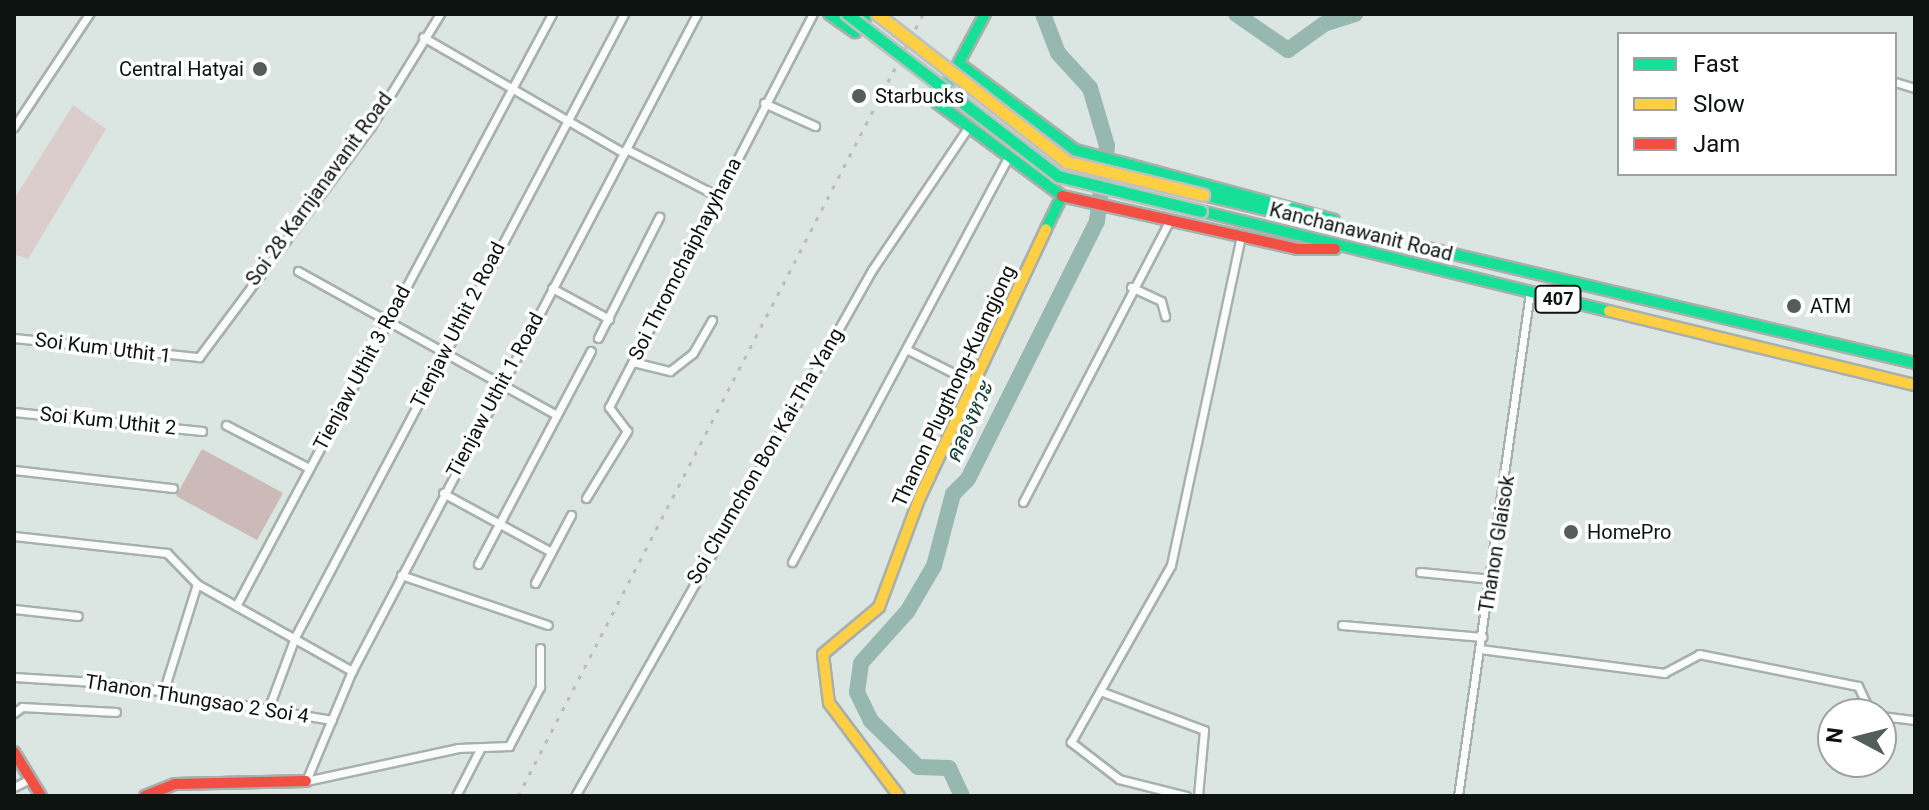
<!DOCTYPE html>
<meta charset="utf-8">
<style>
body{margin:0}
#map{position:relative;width:1929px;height:810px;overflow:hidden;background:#dbe6e3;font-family:Roboto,Sarabun,sans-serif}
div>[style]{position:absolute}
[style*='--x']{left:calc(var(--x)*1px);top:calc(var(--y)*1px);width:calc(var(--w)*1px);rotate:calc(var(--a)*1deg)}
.green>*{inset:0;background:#dbcdcb}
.forest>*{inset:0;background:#ccbab8}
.river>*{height:16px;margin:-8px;padding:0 8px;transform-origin:8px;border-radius:8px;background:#96b8ae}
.roads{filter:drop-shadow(2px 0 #a8b0ae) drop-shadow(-2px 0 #a8b0ae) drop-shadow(0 2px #a8b0ae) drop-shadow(0 -2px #a8b0ae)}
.street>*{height:7px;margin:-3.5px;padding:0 3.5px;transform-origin:3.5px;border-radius:3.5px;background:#fafbfb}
.fast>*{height:10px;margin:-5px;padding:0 5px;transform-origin:5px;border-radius:5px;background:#16e098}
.slow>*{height:10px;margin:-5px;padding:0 5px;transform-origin:5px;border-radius:5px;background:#ffcf43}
.jam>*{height:10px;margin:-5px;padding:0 5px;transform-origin:5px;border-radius:5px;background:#f24e42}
.rail>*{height:3px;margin-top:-1.5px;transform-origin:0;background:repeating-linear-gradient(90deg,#b9bcbb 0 4px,transparent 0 12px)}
.bridges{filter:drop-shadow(2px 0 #bdc2c0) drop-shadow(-2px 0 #bdc2c0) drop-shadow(0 2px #bdc2c0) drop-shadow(0 -2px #bdc2c0)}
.fast-bridge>*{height:11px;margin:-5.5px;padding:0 5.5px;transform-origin:5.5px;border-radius:5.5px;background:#16e098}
.slow-bridge>*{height:11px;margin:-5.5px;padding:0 5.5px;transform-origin:5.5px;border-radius:5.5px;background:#ffcf43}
.dots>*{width:22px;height:22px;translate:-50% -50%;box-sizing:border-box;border:4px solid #fff;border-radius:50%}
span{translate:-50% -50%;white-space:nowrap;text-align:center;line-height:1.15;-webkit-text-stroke:7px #fff;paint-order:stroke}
.shield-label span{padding:2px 6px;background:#fff;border:2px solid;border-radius:6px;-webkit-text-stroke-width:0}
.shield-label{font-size:18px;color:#0c1311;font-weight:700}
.poi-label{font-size:20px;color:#0c1311}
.right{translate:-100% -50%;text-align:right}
.left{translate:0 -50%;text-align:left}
.street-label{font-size:20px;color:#0c1311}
.water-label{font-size:22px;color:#123b32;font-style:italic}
.frame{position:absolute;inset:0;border:16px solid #0c1311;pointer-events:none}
.legend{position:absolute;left:1617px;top:32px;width:280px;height:144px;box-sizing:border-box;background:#fff;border:2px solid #9ea1a0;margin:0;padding:10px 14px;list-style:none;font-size:24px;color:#0c1311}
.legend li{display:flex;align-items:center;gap:16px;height:40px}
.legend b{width:40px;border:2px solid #9ea1a0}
.north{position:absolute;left:1817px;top:698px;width:80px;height:80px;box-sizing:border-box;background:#fff;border:2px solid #9ea1a0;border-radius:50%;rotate:277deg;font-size:22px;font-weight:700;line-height:32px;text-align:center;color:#0c1311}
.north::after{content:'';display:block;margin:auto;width:28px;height:36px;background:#545d5a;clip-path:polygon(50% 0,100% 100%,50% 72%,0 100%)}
</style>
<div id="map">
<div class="green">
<i style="clip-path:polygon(73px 105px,106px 129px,28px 259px,14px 254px,14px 199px)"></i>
</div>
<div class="forest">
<i style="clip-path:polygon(202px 449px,283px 493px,257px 540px,176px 496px)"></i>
</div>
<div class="river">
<i style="--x:1236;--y:14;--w:63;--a:34.7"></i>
<i style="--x:1288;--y:50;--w:44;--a:-35.8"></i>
<i style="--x:1324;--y:24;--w:33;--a:-18"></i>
<i style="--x:962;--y:796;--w:31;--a:-115"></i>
<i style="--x:949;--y:768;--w:31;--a:-178"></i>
<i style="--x:918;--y:767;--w:66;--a:-135.6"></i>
<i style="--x:871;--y:721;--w:32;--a:-116"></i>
<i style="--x:857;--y:692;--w:29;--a:-82"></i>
<i style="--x:861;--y:663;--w:69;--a:-48"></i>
<i style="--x:907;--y:612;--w:53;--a:-59.6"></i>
<i style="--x:934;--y:566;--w:74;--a:-75.2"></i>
<i style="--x:953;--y:494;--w:21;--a:-45"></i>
<i style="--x:968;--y:479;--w:288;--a:-63.4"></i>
<i style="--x:1097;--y:221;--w:76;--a:-82.4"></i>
<i style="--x:1107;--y:146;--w:60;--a:-106.3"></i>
<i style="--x:1090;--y:88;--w:47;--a:-132.4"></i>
<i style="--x:1058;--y:53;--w:42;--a:-111"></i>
</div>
<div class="roads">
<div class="street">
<i style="--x:423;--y:37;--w:232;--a:30"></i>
<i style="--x:1895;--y:82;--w:21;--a:17"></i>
<i style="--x:764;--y:103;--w:56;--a:24.3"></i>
<i style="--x:14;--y:127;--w:136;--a:-56.4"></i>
<i style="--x:626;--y:149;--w:103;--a:27.1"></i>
<i style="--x:298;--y:271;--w:296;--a:29.1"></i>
<i style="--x:1131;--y:287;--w:33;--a:25"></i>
<i style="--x:1161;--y:301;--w:16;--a:75"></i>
<i style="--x:552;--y:288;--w:65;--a:28.5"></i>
<i style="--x:14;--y:338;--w:186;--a:5.9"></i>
<i style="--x:199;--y:357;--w:288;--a:-53.3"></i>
<i style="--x:371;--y:126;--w:132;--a:-58.4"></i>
<i style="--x:598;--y:338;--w:136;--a:-63.2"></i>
<i style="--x:906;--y:349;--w:77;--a:26.9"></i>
<i style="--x:633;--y:362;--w:38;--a:14"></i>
<i style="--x:670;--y:371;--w:29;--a:-38"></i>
<i style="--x:693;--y:353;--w:38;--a:-60"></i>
<i style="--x:14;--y:412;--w:189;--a:5.8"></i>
<i style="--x:226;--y:425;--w:93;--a:27.4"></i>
<i style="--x:14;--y:470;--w:160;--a:6.5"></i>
<i style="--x:443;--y:493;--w:123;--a:28.6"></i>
<i style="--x:586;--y:498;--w:79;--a:-58.5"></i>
<i style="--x:627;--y:431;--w:30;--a:-127"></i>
<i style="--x:609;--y:407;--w:443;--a:-62.6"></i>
<i style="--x:1023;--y:502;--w:317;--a:-62.5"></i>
<i style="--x:14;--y:536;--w:154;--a:6.3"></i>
<i style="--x:167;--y:553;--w:43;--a:45.9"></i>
<i style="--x:197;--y:584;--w:178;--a:29.3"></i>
<i style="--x:792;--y:562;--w:457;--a:-61.9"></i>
<i style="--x:478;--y:564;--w:241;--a:-62.1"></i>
<i style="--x:1420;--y:572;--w:72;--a:5.6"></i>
<i style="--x:401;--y:575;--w:155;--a:18.8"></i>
<i style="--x:535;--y:583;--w:77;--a:-62.1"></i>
<i style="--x:236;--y:606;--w:671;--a:-61.91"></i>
<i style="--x:14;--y:609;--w:64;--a:6.2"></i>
<i style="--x:1342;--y:625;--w:141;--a:4.9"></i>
<i style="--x:1480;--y:649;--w:186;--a:7.4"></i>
<i style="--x:1664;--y:673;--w:40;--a:-28"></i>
<i style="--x:1699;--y:654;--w:162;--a:11.4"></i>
<i style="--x:1858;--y:686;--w:31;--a:65"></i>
<i style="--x:14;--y:677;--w:97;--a:3.5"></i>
<i style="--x:111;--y:683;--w:224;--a:9.5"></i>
<i style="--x:1100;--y:691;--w:111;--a:20.6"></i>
<i style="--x:1204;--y:730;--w:66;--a:95.2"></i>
<i style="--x:163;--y:693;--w:114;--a:-72.7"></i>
<i style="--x:269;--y:707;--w:75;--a:-69.6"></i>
<i style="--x:295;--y:637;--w:705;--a:-62.16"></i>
<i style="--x:14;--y:713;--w:10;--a:-37"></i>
<i style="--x:22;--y:707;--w:94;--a:3"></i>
<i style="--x:1881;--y:716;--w:34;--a:7"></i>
<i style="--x:306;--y:781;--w:119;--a:-67.3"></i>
<i style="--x:352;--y:671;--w:742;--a:-62.3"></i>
<i style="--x:306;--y:781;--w:156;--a:-12.2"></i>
<i style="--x:458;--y:748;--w:51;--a:-2.2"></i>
<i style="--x:509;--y:746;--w:67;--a:-62.3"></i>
<i style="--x:540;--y:687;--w:39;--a:-90"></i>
<i style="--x:14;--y:787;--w:18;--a:-27"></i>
<i style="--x:456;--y:796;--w:53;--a:-62.9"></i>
<i style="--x:575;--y:796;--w:604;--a:-60.55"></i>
<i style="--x:872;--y:270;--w:174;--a:-56"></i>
<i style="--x:1186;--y:796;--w:69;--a:-165.8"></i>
<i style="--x:1119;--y:779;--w:61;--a:-142.4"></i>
<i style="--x:1071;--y:742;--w:203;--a:-60.5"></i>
<i style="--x:1171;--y:565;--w:336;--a:-78"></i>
<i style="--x:1458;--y:796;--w:509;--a:-81.87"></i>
</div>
<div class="fast">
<i style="--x:829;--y:14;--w:32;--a:35"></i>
<i style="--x:855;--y:32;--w:22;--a:-54"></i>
<i style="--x:985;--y:14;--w:101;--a:118.3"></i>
<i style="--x:937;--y:103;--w:156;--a:36.6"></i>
<i style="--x:1062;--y:196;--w:37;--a:116"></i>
<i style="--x:961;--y:65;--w:142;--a:36.7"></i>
<i style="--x:1075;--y:150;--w:268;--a:15.1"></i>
<i style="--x:1203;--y:195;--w:732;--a:13.28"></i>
<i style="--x:1201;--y:211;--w:420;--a:13.8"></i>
</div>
<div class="slow">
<i style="--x:1609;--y:311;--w:315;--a:13.6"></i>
<i style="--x:899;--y:796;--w:116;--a:-127"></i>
<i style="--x:829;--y:703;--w:49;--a:-97"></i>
<i style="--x:823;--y:654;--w:73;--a:-40"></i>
<i style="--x:879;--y:607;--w:117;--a:-69.6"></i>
<i style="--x:920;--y:497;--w:296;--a:-64.8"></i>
</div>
<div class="jam">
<i style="--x:1062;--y:196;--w:241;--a:12.7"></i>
<i style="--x:1297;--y:249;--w:38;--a:0"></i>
<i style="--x:14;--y:752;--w:52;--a:58.5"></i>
<i style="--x:145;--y:796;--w:32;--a:-22"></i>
<i style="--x:175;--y:784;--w:131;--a:-1.3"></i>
</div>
</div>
<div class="rail">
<i style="--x:518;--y:796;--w:881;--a:-62.62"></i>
</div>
<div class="bridges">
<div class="fast-bridge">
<i style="--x:847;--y:14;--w:266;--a:37.5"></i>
<i style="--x:1058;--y:176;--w:147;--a:13.8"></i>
</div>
<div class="slow-bridge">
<i style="--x:877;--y:14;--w:241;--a:37.9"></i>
<i style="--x:1067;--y:162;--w:140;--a:13.6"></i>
</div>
</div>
<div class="dots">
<i style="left:260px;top:69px;background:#545d5a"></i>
<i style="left:859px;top:96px;background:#545d5a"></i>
<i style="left:1794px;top:306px;background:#545d5a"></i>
<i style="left:1571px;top:532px;background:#545d5a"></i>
</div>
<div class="shield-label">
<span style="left:1558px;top:299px">407</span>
</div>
<div class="poi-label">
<span class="right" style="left:244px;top:69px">Central Hatyai</span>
<span class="left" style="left:875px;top:96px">Starbucks</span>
<span class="left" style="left:1810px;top:306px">ATM</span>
<span class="left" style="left:1587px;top:532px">HomePro</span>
</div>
<div class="street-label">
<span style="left:319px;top:189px;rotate:-54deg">Soi 28 Karnjanavanit Road</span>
<span style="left:1361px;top:232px;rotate:14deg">Kanchanawanit Road</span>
<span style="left:685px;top:259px;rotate:-63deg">Soi Thromchaiphayyhana</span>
<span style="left:458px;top:325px;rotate:-63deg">Tienjaw Uthit 2 Road</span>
<span style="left:103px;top:348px;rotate:7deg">Soi Kum Uthit 1</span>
<span style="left:362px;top:368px;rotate:-62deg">Tienjaw Uthit 3 Road</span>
<span style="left:954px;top:386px;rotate:-65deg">Thanon Plugthong-Kuangjong</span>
<span style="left:495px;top:395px;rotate:-62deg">Tienjaw Uthit 1 Road</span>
<span style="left:108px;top:421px;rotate:6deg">Soi Kum Uthit 2</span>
<span style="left:765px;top:456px;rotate:-60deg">Soi Chumchon Bon Kai-Tha Yang</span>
<span style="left:1497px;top:544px;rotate:-81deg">Thanon Glaisok</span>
<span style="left:197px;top:699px;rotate:9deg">Thanon Thungsao 2 Soi 4</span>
</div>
<div class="water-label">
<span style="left:970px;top:421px;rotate:-66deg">คลองหวะ</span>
</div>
<div class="frame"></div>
<ul class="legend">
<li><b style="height:10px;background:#16e098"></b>Fast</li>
<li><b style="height:10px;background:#ffcf43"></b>Slow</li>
<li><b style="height:10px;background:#f24e42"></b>Jam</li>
</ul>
<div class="north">N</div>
</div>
